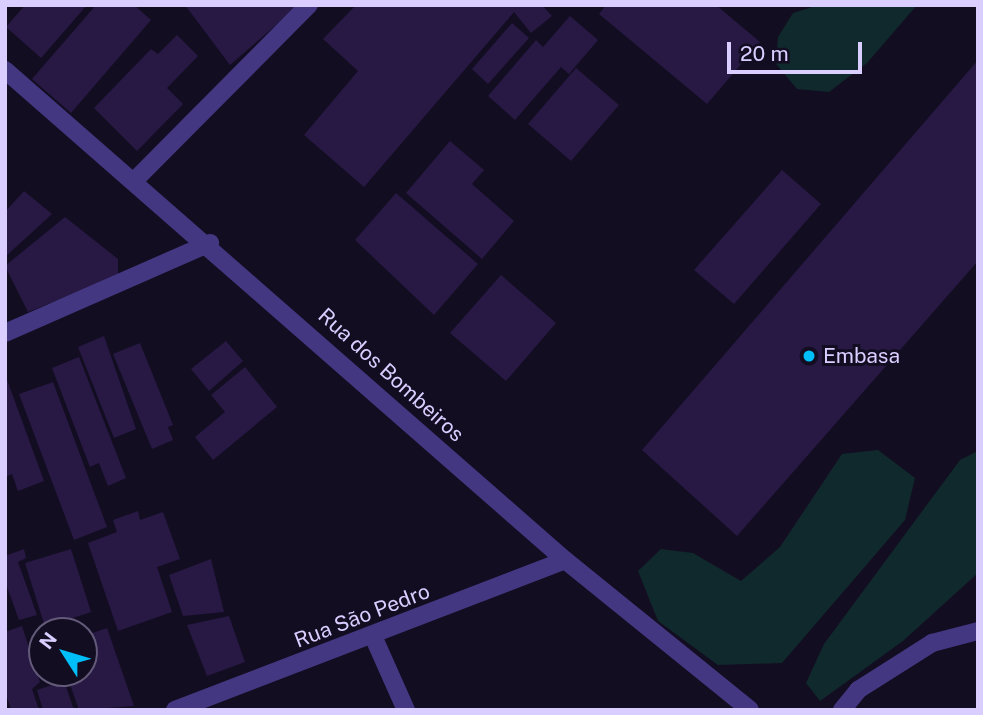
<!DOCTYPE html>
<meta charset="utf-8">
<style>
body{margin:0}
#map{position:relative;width:983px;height:715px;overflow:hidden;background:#130d22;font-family:"Public Sans",sans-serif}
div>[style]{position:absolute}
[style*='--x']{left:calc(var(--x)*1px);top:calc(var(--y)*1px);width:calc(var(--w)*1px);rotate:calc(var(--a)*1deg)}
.green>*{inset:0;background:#10292c}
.building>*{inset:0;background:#271943}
.service>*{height:18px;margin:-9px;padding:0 9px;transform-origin:9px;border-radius:9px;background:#443781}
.minor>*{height:18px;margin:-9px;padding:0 9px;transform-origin:9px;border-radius:9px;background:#443781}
.dots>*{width:19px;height:19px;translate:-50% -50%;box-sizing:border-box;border:4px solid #130d22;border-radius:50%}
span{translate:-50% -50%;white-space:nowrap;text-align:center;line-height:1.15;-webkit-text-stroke:6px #130d22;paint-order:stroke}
.poi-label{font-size:21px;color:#dacdff}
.left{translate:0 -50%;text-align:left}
.street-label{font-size:21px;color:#dacdff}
.frame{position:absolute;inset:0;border:7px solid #dacdff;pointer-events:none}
.north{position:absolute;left:28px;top:617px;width:70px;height:70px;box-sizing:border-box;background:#130d22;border:2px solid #635a7a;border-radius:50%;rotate:307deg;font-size:19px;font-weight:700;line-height:28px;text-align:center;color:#dacdff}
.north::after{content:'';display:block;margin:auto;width:24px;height:32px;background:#00bef8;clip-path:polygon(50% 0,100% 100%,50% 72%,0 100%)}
.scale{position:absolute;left:727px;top:42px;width:135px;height:32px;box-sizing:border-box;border:4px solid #dacdff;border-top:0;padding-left:9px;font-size:21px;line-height:24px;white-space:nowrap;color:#dacdff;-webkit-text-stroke:5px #130d22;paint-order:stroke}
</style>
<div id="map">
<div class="green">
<i style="clip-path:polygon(819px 5px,917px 5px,867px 63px,829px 92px,797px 89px,776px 64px,778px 37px,793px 13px)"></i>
<i style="clip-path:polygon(878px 450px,915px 478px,905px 520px,782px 663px,718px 665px,658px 621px,638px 571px,661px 549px,693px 553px,741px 581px,780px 547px,842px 454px)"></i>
<i style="clip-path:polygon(978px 451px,978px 573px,903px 641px,820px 701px,806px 683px,824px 644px,960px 460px)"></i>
</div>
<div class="building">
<i style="clip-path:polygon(25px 5px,87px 5px,41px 58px,6px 27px)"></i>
<i style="clip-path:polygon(96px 5px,134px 5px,151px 20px,71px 113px,32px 79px)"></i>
<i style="clip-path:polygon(185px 5px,299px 5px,230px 65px)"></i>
<i style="clip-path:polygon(356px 5px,542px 5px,552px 16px,531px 33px,514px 12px,364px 187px,304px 135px,358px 71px,323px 39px)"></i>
<i style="clip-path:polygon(606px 5px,716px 5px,760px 42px,707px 104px,599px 14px)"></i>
<i style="clip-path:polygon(570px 16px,598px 40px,569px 74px,561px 67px,515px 120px,488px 96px,536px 40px,543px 47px)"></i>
<i style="clip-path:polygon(512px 23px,529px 38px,488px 84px,472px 69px)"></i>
<i style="clip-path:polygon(177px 35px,198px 56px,167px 88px,183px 104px,137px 151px,94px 108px,151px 49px,158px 54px)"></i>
<i style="clip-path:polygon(978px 60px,978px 261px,737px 536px,642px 450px)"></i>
<i style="clip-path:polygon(576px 68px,619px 105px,571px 161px,528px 124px)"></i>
<i style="clip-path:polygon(450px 141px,484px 170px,472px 184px,514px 221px,482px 259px,406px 193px)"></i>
<i style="clip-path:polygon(782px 170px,821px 204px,734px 304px,694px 270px)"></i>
<i style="clip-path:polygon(24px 191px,52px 214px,5px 257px,5px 212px)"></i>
<i style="clip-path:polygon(396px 193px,478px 264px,434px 315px,355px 240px)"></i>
<i style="clip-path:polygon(65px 217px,118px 259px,118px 276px,28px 312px,5px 266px)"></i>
<i style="clip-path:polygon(501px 275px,556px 323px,506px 381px,450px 333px)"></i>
<i style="clip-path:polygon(104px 336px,136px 429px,114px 438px,78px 347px)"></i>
<i style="clip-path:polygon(226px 341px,243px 361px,209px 391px,191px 369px)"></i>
<i style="clip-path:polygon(140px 343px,173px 425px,168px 427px,173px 440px,152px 449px,113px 354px)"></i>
<i style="clip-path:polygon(79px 357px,126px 478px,108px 486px,99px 463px,90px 467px,52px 368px)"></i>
<i style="clip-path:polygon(245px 367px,277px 407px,213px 460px,195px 437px,225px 412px,211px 395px)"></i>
<i style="clip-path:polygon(6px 377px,44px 481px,18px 491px,12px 474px,5px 477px)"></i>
<i style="clip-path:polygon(53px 382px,107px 527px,74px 540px,19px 394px)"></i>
<i style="clip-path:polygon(138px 511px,140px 520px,163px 512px,180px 559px,157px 567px,172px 612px,118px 631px,88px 543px,117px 532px,113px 520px)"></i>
<i style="clip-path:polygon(24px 549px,26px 558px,18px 562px,37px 615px,19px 620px,5px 581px,5px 556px)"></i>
<i style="clip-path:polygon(71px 549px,91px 612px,45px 627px,25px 563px)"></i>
<i style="clip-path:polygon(211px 559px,224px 612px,183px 616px,169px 575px)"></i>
<i style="clip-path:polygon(229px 616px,245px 662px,207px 676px,187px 625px)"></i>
<i style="clip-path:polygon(22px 626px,40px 682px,32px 689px,39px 710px,11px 710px,5px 691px,5px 632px)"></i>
<i style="clip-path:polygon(107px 628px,134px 706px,79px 710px,66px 673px,84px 673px,84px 636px)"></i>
<i style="clip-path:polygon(64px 681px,74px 710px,43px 710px,37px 690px)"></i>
</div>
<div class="service">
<i style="--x:842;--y:710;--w:26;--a:-51"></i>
<i style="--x:858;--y:690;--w:88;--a:-32.4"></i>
<i style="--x:932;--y:643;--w:48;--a:-14.6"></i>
</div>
<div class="minor">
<i style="--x:5;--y:70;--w:744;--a:41.19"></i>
<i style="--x:565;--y:560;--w:238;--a:39"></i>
<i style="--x:135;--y:180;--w:247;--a:-45.2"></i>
<i style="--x:5;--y:333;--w:224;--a:-23.7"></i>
<i style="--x:373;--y:636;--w:81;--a:66"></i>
<i style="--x:175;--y:710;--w:418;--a:-21"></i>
</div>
<div class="dots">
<i style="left:809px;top:356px;background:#00bef8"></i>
</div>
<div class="poi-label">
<span class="left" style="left:823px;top:356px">Embasa</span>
</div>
<div class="street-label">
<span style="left:391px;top:375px;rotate:42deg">Rua dos Bombeiros</span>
<span style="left:362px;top:616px;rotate:-21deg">Rua São Pedro</span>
</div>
<div class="frame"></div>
<div class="north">N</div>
<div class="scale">20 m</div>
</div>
